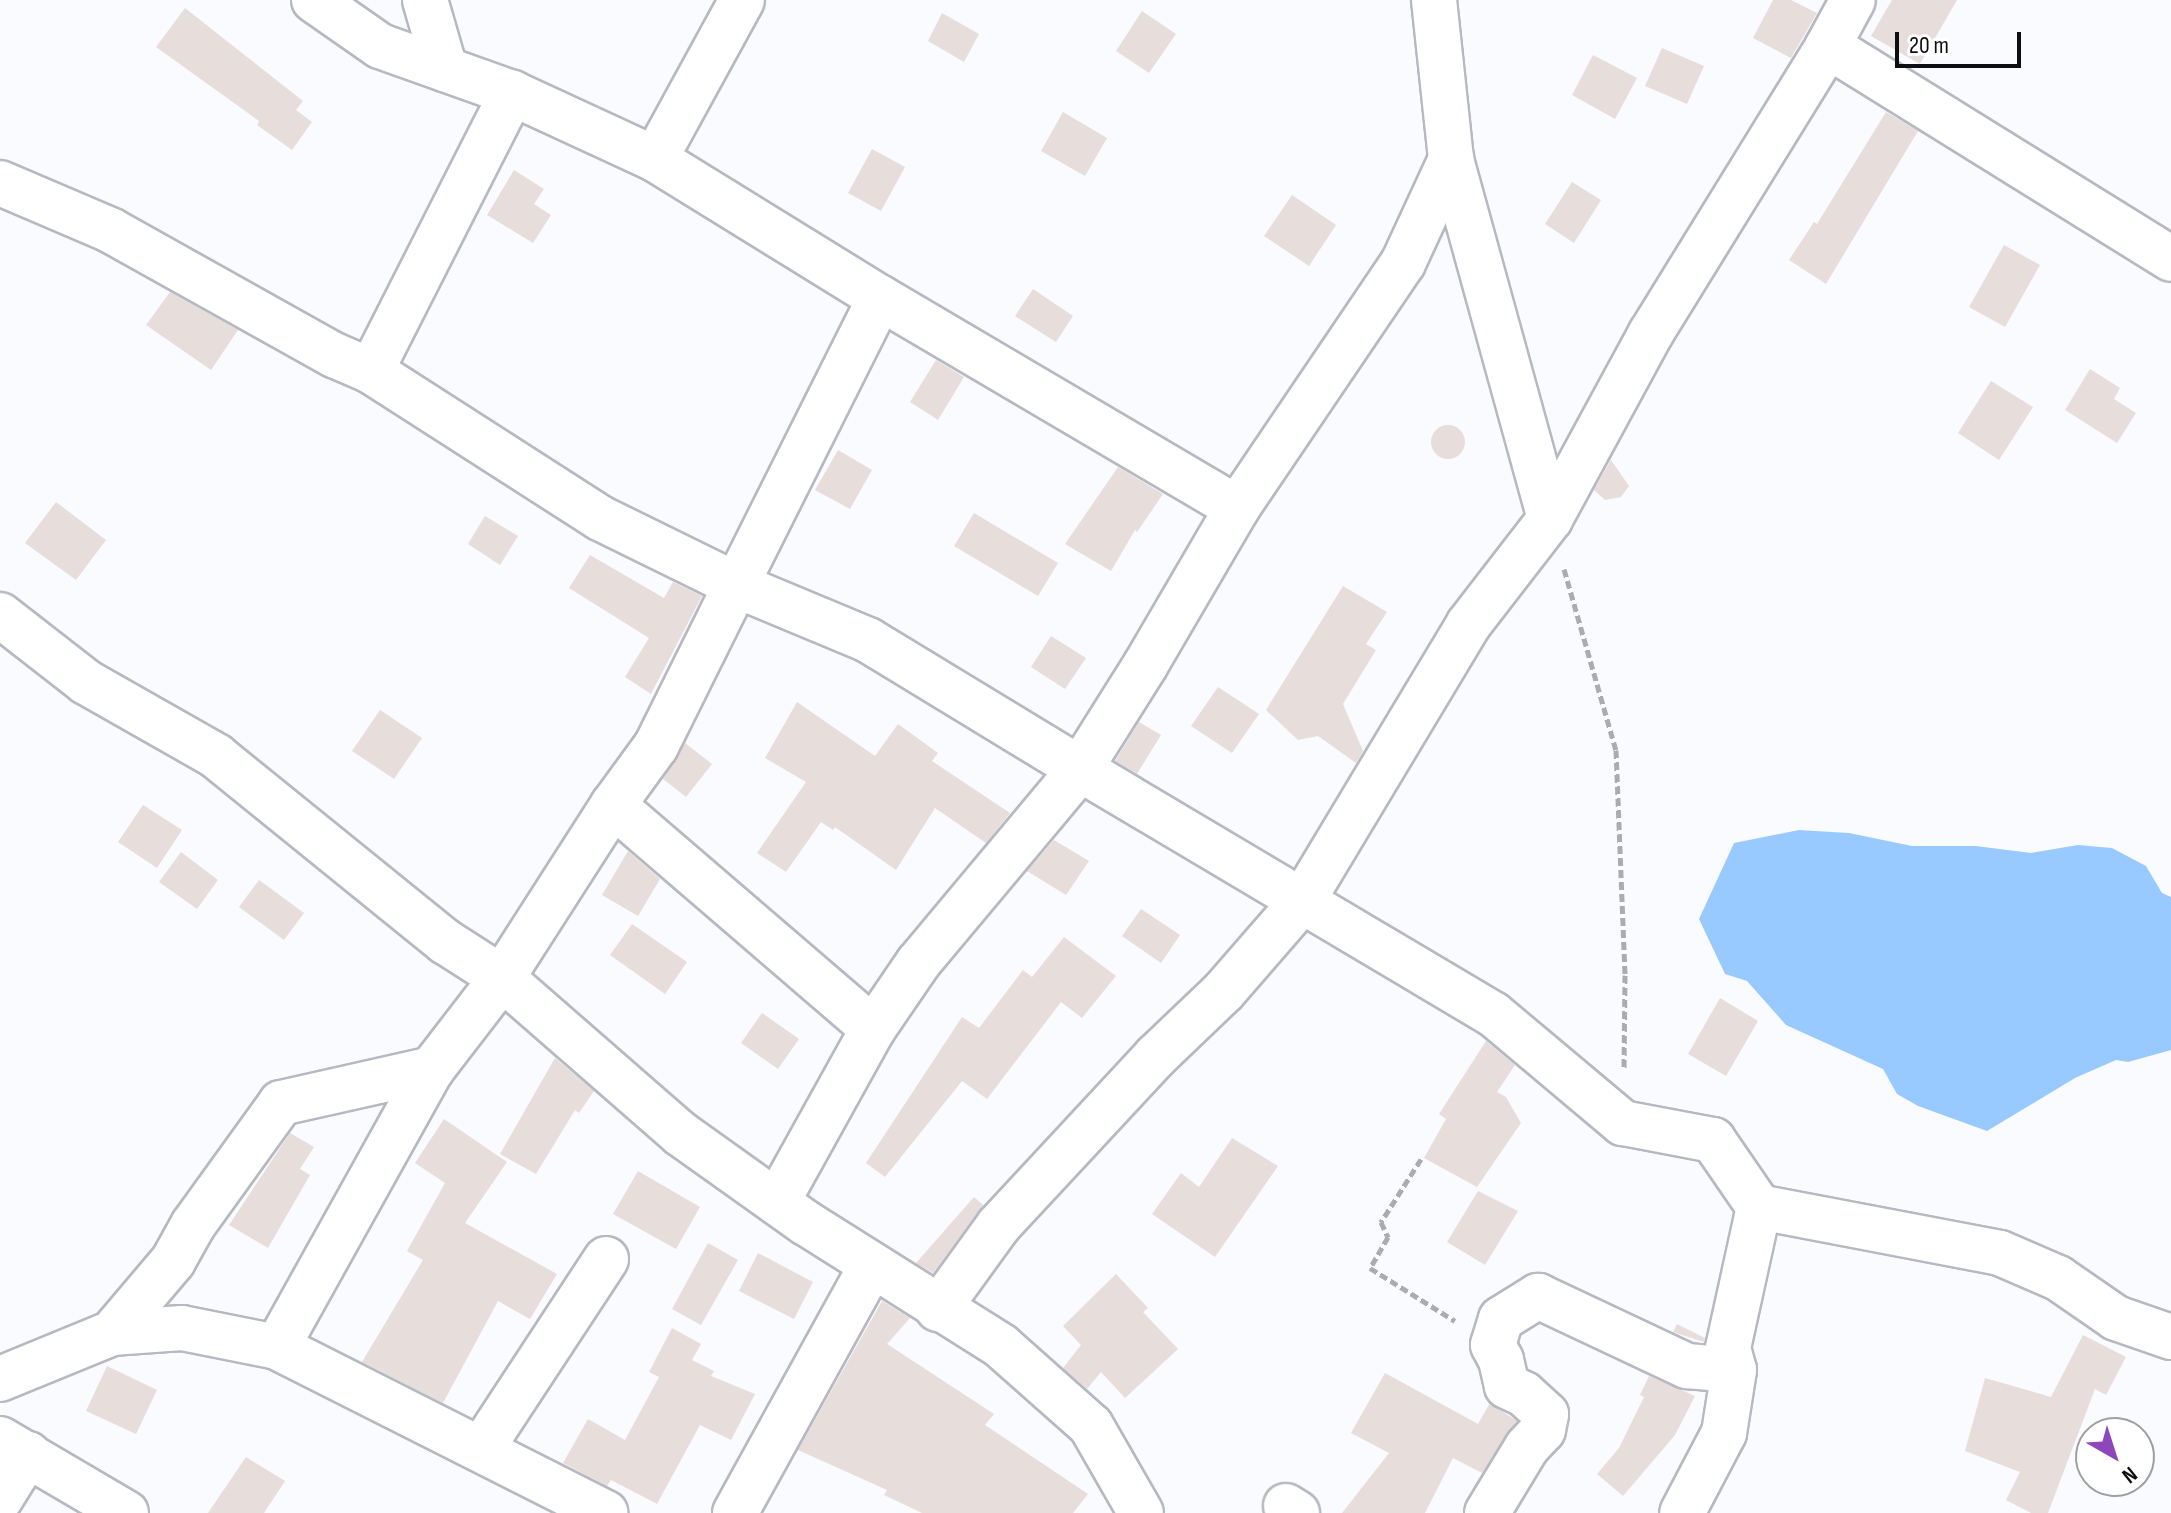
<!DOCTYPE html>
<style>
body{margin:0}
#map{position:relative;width:2171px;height:1513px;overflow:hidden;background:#fafbff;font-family:"Sofia Sans Condensed",sans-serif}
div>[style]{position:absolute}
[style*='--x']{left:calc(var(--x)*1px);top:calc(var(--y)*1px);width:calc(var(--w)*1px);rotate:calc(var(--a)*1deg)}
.water>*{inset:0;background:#99caff}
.building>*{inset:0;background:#e7ddda}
.round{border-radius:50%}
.path>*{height:5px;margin-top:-2.5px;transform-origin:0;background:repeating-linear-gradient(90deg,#abacb0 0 8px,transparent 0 12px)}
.roads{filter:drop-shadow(2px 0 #b6b9c1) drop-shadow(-2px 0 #b6b9c1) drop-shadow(0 2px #b6b9c1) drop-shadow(0 -2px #b6b9c1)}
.minor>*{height:44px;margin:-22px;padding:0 22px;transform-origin:22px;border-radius:22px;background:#fff}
span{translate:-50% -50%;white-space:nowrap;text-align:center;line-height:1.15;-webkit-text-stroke:6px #fff;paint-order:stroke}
.north{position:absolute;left:2075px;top:1417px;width:80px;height:80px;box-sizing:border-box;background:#fff;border:2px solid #9e9fa0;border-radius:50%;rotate:141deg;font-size:22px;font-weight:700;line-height:32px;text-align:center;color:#0d0e11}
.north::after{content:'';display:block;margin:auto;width:28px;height:36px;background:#8d47bb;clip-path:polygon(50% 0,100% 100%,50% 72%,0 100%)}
.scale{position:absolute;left:1895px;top:32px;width:126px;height:36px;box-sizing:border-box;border:4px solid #0d0e11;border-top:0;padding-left:10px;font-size:24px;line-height:28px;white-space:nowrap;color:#0d0e11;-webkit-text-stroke:6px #fff;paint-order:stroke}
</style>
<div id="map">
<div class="water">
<i style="clip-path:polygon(1799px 830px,1849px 833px,1912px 846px,1976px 846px,2031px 853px,2078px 845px,2112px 848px,2146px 866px,2162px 893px,2171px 897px,2171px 1050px,2128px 1062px,2116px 1060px,2075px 1078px,1987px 1131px,1918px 1106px,1897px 1094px,1883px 1069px,1786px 1025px,1747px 981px,1725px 974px,1699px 919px,1734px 843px)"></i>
</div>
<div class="building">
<i style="clip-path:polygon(1773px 0,1791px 0,1817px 13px,1791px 58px,1753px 38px)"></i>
<i style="clip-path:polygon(1892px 0,1957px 0,1920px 64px,1871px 36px)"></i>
<i style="clip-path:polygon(185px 8px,303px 101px,296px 110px,312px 122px,292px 150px,257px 125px,259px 121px,156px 47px)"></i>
<i style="clip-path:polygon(1142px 11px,1176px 34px,1149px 73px,1116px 51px)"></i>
<i style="clip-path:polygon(942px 13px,979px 34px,964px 62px,928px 41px)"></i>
<i style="clip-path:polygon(1662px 48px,1704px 66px,1687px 104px,1645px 86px)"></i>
<i style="clip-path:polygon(1593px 55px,1637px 78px,1615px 119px,1572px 95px)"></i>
<i style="clip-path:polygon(1063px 112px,1107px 138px,1085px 176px,1041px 151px)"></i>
<i style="clip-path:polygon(1886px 112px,1918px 131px,1826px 284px,1789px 260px,1814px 222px,1817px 224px)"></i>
<i style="clip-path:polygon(872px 149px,905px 167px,881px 211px,848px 193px)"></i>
<i style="clip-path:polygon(514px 170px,544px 189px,534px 204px,551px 215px,533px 243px,487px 215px)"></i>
<i style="clip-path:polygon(1572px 182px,1601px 200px,1574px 243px,1545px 224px)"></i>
<i style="clip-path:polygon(1292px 195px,1336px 225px,1309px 266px,1264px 236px)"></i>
<i style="clip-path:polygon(2004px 245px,2040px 265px,2005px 327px,1969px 307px)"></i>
<i style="clip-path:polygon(1033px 289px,1073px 316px,1056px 342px,1015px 316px)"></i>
<i style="clip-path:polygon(170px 292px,238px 330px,211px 370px,146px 325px)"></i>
<i style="clip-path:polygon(936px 360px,964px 377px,938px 420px,910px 402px)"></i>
<i style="clip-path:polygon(2090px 369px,2120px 388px,2114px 399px,2136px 413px,2117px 443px,2065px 410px)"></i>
<i style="clip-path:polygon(1991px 381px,2033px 407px,1999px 460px,1958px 433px)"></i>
<i class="round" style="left:1431px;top:425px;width:34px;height:34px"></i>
<i style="clip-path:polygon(838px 450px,872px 470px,850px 509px,815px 490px)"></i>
<i style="clip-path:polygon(1611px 460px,1629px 486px,1621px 497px,1605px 500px,1594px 490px)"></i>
<i style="clip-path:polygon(1118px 467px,1163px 494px,1137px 532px,1135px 530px,1111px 571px,1065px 544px)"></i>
<i style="clip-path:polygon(56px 502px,106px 540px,76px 580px,25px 543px)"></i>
<i style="clip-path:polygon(974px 513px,1058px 563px,1038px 596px,954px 546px)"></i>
<i style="clip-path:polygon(485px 516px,518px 536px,500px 565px,468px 544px)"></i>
<i style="clip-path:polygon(590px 555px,664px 598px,673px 582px,702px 596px,651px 694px,625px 677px,649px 638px,569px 588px)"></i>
<i style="clip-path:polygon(1343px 586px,1387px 612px,1366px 644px,1376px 650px,1343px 704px,1363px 751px,1356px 763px,1318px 736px,1298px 740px,1266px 710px)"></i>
<i style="clip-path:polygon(1051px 636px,1086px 658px,1065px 689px,1031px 667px)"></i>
<i style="clip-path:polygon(1218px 687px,1259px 714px,1232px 753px,1191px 726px)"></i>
<i style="clip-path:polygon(797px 702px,875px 756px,898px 724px,938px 753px,932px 761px,1010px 813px,986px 843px,935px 808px,896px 870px,835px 827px,833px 830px,821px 822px,786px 872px,757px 853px,806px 782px,765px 758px)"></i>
<i style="clip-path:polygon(380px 710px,422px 738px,394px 779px,352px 751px)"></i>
<i style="clip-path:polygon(1139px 722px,1161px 735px,1137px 774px,1115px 761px)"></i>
<i style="clip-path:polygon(685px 743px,712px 764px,686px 797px,663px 779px)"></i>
<i style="clip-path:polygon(143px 805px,182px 830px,157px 868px,118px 842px)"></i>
<i style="clip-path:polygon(1054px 840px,1089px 861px,1066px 895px,1027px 871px)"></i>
<i style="clip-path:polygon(628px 851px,660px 879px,638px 916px,602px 895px)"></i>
<i style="clip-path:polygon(181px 852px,218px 880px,197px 909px,159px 882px)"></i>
<i style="clip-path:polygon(259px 880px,304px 913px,284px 940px,239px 907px)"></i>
<i style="clip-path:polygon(1141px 909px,1180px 935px,1161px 963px,1122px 936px)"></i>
<i style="clip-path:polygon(632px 924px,687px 962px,665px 994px,610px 955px)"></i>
<i style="clip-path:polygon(1064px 937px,1116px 976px,1082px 1018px,1061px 1002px,987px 1099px,962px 1081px,885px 1177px,866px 1163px,962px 1017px,979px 1028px,1023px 970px,1032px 977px)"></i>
<i style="clip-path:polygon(1720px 998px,1758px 1021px,1726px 1076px,1688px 1054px)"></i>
<i style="clip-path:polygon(762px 1013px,799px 1039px,778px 1069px,741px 1043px)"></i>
<i style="clip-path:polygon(1486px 1041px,1515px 1065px,1497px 1092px,1506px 1097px,1521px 1123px,1477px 1187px,1424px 1158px,1446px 1119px,1439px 1114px)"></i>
<i style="clip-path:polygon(555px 1058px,594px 1091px,579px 1113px,575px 1110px,536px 1174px,500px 1154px)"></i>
<i style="clip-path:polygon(444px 1119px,507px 1162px,465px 1223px,557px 1274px,530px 1319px,498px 1301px,443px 1403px,362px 1362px,423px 1260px,407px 1251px,445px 1183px,415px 1163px)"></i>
<i style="clip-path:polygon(290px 1133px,314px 1147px,300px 1169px,310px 1175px,268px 1248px,229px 1225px)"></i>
<i style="clip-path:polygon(1232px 1138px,1278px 1166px,1215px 1257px,1152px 1214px,1181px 1173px,1199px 1187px)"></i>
<i style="clip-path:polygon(638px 1171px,700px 1207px,676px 1249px,613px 1214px)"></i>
<i style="clip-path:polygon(1478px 1191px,1518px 1211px,1485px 1265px,1447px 1242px)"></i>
<i style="clip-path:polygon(974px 1197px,983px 1205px,933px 1273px,916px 1263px)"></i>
<i style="clip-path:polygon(708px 1243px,738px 1260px,701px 1325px,672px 1309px)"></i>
<i style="clip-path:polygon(758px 1253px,813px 1282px,794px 1319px,739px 1291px)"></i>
<i style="clip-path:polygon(1116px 1274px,1148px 1308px,1143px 1312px,1178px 1349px,1125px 1398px,1101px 1372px,1087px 1389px,1063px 1368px,1081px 1345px,1063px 1326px)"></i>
<i style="clip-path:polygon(882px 1301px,910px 1318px,887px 1344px,994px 1414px,985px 1425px,1088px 1494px,1073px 1513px,922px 1513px,884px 1495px,887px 1490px,798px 1450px)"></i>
<i style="clip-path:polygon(1677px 1324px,1705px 1338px,1704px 1342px,1673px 1332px)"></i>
<i style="clip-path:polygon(672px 1328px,701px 1344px,692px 1360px,714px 1371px,711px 1376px,755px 1394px,731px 1440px,700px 1425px,657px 1504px,611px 1480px,607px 1486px,563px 1463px,588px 1419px,625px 1440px,659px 1377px,649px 1372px)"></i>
<i style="clip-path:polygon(2083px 1335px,2126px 1357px,2106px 1395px,2095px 1389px,2048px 1513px,2031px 1513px,2006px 1500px,2020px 1472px,1965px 1451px,1985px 1378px,2051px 1397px)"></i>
<i style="clip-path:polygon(107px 1366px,157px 1390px,136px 1434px,86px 1411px)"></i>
<i style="clip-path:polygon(1385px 1373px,1478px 1424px,1490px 1403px,1517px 1421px,1482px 1473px,1453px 1458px,1425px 1513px,1342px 1513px,1389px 1453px,1351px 1433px)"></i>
<i style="clip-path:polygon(1649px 1376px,1695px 1396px,1675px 1435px,1623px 1496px,1597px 1474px,1619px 1448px,1644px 1397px,1640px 1395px)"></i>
<i style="clip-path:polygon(246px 1457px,285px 1481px,264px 1513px,208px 1513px)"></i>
</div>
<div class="path">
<i style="--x:1564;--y:569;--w:188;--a:74"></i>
<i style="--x:1616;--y:750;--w:225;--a:87.7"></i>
<i style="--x:1625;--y:975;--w:93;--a:90.6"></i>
<i style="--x:1421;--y:1159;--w:75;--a:122.4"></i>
<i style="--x:1381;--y:1222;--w:17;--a:65"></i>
<i style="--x:1388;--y:1237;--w:36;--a:120"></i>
<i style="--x:1370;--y:1268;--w:100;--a:31.9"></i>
</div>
<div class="roads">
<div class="minor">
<i style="--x:314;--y:0;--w:80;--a:34.9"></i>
<i style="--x:380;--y:46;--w:140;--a:19.6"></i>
<i style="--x:425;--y:0;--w:72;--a:73.8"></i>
<i style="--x:1828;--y:46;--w:404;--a:31.8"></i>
<i style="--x:655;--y:159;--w:181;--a:-61.3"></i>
<i style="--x:0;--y:183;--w:120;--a:23.1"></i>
<i style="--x:110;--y:230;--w:257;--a:29.2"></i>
<i style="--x:334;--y:355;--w:40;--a:23.4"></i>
<i style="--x:371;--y:371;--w:272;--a:32.7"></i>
<i style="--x:600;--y:518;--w:152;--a:26.2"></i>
<i style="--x:736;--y:585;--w:180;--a:116.4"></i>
<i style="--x:656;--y:746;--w:73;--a:126.1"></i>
<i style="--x:613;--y:805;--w:206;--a:122.7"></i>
<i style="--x:502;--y:978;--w:115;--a:127.6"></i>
<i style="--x:432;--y:1069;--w:155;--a:167.3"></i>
<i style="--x:281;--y:1103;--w:150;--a:125.8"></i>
<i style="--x:193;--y:1225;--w:41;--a:119.1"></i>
<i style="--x:173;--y:1261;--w:94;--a:130.3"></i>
<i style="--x:371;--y:371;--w:312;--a:-63.1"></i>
<i style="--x:512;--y:93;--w:157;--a:24.8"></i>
<i style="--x:655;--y:159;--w:264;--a:31.7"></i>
<i style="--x:1237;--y:508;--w:414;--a:-149.5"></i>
<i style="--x:880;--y:298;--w:321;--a:116.6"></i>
<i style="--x:736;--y:585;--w:143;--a:22.6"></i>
<i style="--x:868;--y:640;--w:248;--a:31.3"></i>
<i style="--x:1080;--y:769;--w:124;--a:-57.8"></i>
<i style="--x:1146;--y:664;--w:181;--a:-59.7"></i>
<i style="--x:1237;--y:508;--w:296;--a:-55.9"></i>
<i style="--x:1403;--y:263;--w:115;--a:-65.2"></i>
<i style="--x:1550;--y:519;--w:212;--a:-61.5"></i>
<i style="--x:1651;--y:333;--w:337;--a:-58.3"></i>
<i style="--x:1828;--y:46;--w:52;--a:-61.5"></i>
<i style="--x:0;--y:615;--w:109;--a:37.9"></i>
<i style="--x:86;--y:682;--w:150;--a:29.6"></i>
<i style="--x:216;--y:756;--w:296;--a:39"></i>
<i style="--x:446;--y:942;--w:67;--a:32.7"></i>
<i style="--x:502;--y:978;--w:237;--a:41.1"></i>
<i style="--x:681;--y:1134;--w:153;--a:35.5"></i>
<i style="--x:806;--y:1223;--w:231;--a:32.2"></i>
<i style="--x:1001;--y:1346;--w:120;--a:41.6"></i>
<i style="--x:1091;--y:1426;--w:100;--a:60.1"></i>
<i style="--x:613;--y:805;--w:343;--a:40.7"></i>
<i style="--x:777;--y:1202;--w:198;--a:-61"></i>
<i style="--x:873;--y:1029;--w:80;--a:-55.7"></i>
<i style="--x:918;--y:963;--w:253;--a:-50.1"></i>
<i style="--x:1080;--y:769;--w:480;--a:30.7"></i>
<i style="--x:1493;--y:1014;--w:170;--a:40"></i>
<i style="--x:1623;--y:1123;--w:92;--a:10.7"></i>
<i style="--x:1713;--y:1140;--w:81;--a:55.5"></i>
<i style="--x:1759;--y:1207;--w:144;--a:102.4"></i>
<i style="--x:1728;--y:1348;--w:23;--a:75"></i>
<i style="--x:1734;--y:1370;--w:64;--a:99"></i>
<i style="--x:1724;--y:1433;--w:90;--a:117.7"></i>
<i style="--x:1759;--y:1207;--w:245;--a:10.8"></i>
<i style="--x:2000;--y:1253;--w:63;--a:23.3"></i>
<i style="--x:2058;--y:1278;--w:70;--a:34.6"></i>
<i style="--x:2116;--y:1318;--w:58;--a:19.1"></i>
<i style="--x:938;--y:1309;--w:102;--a:-54.1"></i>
<i style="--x:998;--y:1226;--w:231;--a:-47.1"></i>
<i style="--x:1155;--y:1057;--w:95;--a:-43.7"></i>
<i style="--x:1224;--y:991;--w:121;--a:-49"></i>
<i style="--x:1303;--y:900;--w:321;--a:-59"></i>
<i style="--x:1468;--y:625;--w:134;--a:-52.3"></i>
<i style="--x:1550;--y:519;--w:373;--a:-105.4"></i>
<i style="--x:1451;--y:159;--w:160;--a:-96.1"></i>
<i style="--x:277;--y:1347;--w:318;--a:-60.9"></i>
<i style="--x:0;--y:1379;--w:121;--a:-22.3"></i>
<i style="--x:112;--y:1333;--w:70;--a:-4.1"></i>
<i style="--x:182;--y:1328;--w:97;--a:11.3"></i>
<i style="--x:277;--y:1347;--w:368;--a:26.8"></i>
<i style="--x:0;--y:1439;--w:146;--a:30.4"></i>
<i style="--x:482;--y:1448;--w:226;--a:-56.7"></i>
<i style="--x:0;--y:1499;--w:53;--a:-58.1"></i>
<i style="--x:1286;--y:1506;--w:13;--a:32"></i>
<i style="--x:735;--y:1513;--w:283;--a:-61.1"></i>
<i style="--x:1487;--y:1513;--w:77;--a:-58.8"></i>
<i style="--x:1527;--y:1447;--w:23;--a:-47"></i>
<i style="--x:1543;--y:1430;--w:16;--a:-79"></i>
<i style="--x:1546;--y:1414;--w:30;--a:-138"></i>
<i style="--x:1524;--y:1394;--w:19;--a:-155"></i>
<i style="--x:1507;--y:1386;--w:27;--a:-103"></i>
<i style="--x:1501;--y:1360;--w:17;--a:-118"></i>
<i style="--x:1493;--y:1345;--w:27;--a:-73"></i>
<i style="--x:1501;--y:1319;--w:44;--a:-31.9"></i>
<i style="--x:1538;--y:1296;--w:165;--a:25.2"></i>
<i style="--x:1687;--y:1366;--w:47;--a:4.9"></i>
</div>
</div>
<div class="north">N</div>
<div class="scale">20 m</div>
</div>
